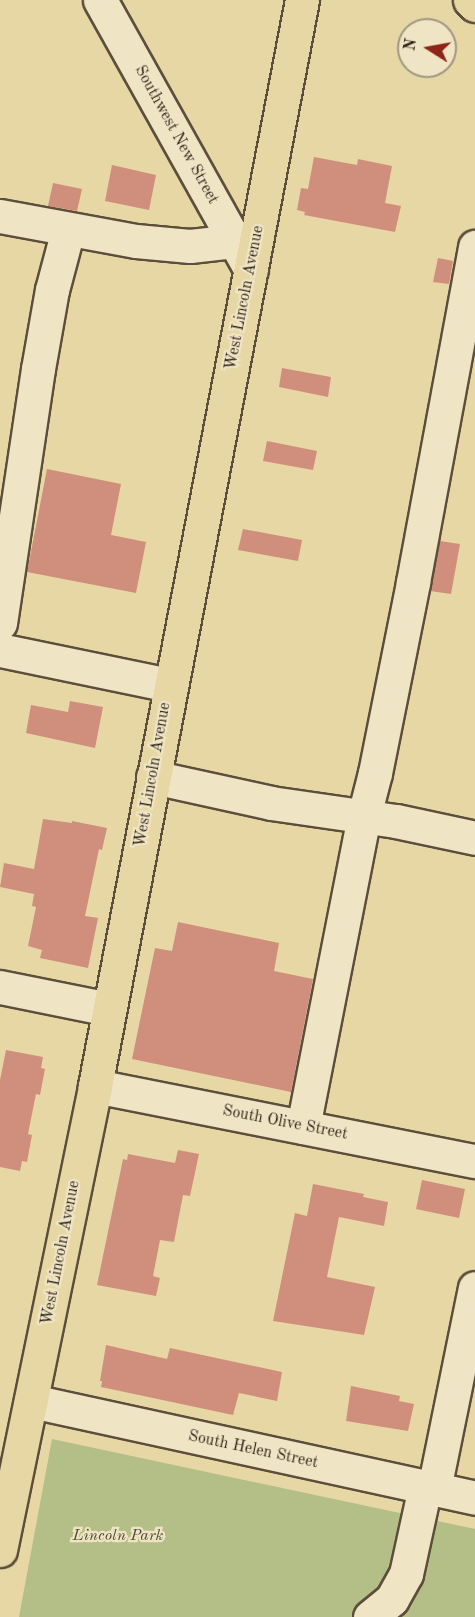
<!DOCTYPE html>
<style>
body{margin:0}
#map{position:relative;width:475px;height:1617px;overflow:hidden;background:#e7d7a5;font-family:"Old Standard TT",serif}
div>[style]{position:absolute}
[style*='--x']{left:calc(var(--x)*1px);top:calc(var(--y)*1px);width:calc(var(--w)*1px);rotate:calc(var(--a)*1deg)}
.green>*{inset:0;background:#b4be87}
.building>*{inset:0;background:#d08f7c}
.roads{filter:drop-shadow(2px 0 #5c4e3b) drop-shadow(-2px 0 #5c4e3b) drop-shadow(0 2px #5c4e3b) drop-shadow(0 -2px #5c4e3b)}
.minor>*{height:33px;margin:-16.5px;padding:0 16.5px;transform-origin:16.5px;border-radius:16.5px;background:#efe5c4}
.major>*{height:33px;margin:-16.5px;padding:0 16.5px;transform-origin:16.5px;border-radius:16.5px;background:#e7d7a5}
span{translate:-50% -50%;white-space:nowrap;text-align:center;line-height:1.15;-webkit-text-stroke:4.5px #efe5c4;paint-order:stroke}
.street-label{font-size:16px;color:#2d2118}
.park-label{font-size:16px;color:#4f4834;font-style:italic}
.north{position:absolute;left:397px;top:18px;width:60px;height:60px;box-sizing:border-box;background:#efe5c4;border:2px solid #a1977f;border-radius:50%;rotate:281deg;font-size:16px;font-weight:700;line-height:24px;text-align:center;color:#2d2118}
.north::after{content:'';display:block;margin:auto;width:21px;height:27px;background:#8f2418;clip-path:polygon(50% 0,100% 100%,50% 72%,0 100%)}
</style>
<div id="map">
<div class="green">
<i style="clip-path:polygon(52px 1439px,475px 1529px,475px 1617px,19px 1617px)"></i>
</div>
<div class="building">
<i style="clip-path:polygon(314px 157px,357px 165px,358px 159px,392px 166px,385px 203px,401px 206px,395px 232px,304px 215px,305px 212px,297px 210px,301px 188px,308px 189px)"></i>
<i style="clip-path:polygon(112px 165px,156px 175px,149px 210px,105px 201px)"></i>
<i style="clip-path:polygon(53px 183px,82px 189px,77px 211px,48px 206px)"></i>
<i style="clip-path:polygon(438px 258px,453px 261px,449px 284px,433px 282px)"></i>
<i style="clip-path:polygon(282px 368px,331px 377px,328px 397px,279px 387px)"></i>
<i style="clip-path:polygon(267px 441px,317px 451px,313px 470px,263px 461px)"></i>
<i style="clip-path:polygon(47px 469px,121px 484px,111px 535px,146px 542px,136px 593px,27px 572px)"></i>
<i style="clip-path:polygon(243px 529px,302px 540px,298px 561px,238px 550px)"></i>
<i style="clip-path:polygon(440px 541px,460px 544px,451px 594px,430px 591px)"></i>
<i style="clip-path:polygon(70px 701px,103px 707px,95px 748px,26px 733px,31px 705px,68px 712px)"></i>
<i style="clip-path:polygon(43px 819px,72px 823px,72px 821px,107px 828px,102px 850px,99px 849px,85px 916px,98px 918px,88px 968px,40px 958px,42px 950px,28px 946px,36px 907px,32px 906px,34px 894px,0 887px,4px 863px,34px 869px)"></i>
<i style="clip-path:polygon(178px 922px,279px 943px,274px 971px,313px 979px,291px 1092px,132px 1059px,155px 948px,172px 951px)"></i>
<i style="clip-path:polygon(6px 1050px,43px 1057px,41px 1068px,45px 1069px,40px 1095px,36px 1094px,28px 1134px,32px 1135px,27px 1162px,22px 1161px,20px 1171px,0 1167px,0 1080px)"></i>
<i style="clip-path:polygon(178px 1150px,199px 1154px,190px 1196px,183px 1195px,174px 1242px,160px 1240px,153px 1276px,160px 1278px,156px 1296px,97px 1285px,123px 1159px,127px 1160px,128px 1154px,175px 1163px)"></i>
<i style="clip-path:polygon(422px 1180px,465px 1189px,459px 1218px,416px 1209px)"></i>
<i style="clip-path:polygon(313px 1184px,364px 1194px,363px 1197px,388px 1202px,384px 1226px,339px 1217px,327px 1277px,375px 1287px,364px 1335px,273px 1321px,295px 1213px,307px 1216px)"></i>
<i style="clip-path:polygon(106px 1345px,167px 1359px,170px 1348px,282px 1372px,277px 1401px,239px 1393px,233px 1415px,101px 1387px,102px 1381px,100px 1381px)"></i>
<i style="clip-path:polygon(351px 1386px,400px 1396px,399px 1401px,414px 1404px,408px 1431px,346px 1421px)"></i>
</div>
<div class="roads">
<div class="minor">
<i style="--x:100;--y:0;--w:309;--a:60.8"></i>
<i style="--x:0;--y:216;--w:138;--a:10.4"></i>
<i style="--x:136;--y:241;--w:54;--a:5.3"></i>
<i style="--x:190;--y:246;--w:44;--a:-6.5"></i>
<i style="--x:0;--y:623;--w:257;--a:-81.5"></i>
<i style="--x:38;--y:369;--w:80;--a:-80"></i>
<i style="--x:52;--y:290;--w:62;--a:-75.1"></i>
<i style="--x:0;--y:650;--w:173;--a:11.7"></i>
<i style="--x:153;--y:777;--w:121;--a:12.4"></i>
<i style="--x:271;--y:803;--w:126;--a:8.2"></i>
<i style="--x:396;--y:821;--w:81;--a:12.1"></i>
<i style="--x:0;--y:987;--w:111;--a:11.4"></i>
<i style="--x:95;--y:1086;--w:387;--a:11.2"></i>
<i style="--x:303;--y:1127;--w:317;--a:-78.9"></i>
<i style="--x:364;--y:816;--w:44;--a:-75.7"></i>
<i style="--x:375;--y:773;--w:195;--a:-78.7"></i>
<i style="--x:413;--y:582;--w:341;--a:-79.5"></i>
<i style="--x:31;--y:1401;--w:454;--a:12.3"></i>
<i style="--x:434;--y:1489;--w:205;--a:-78.5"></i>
<i style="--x:370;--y:1617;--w:28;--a:-39"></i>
<i style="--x:392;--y:1599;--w:29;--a:-61"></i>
<i style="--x:406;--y:1574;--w:89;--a:-77.7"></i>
</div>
<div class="major">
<i style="--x:470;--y:0;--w:7;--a:45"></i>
<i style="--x:0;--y:1550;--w:474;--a:-78.4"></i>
<i style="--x:95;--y:1086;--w:1106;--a:-79.21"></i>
</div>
</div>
<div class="street-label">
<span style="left:176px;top:135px;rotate:61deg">Southwest New Street</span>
<span style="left:245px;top:298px;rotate:-79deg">West Lincoln Avenue</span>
<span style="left:153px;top:775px;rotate:-80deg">West Lincoln Avenue</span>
<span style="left:285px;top:1123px;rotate:11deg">South Olive Street</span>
<span style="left:61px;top:1253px;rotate:-79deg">West Lincoln Avenue</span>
<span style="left:253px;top:1450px;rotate:12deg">South Helen Street</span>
</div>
<div class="park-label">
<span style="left:118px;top:1536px">Lincoln Park</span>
</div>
<div class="north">N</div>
</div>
